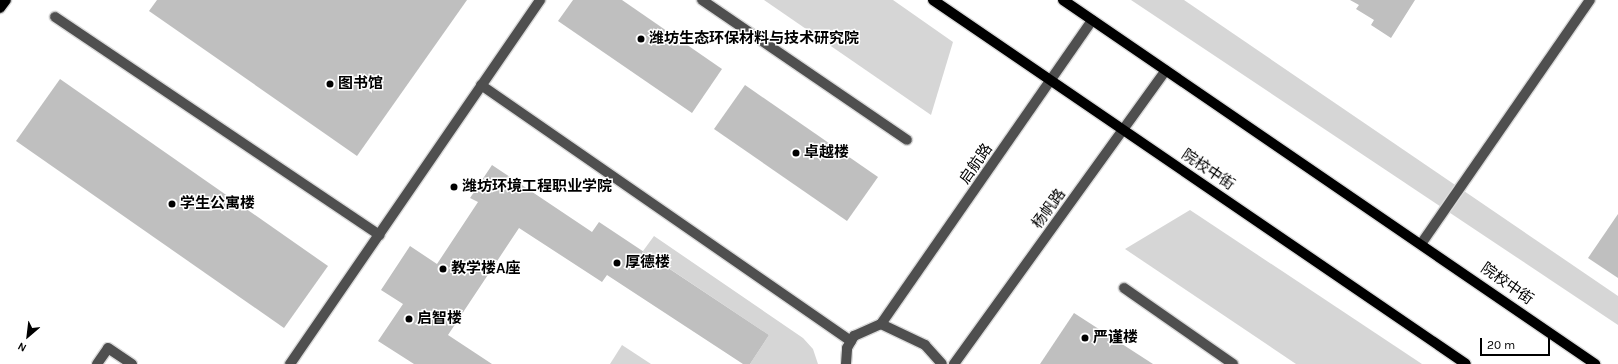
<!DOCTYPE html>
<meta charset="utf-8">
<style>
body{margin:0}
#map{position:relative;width:1618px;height:364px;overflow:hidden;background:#fff;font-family:Karla,"Noto Sans SC",sans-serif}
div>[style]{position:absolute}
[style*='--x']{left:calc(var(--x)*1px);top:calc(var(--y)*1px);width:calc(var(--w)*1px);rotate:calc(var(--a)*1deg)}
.green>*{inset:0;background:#d6d6d6}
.building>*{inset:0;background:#bfbfbf}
.roads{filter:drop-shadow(1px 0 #dbdbdb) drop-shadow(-1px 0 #dbdbdb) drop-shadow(0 1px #dbdbdb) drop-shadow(0 -1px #dbdbdb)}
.minor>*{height:10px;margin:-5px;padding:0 5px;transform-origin:5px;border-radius:5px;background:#4f4f4f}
.major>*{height:10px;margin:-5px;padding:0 5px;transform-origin:5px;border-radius:5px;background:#000}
.dots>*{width:11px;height:11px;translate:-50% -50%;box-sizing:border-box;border:2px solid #fff;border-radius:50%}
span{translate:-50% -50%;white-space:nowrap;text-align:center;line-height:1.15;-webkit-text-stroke:3px #fff;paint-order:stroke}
.poi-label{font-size:15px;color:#000;font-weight:700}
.left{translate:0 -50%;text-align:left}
.street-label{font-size:15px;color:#000}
.north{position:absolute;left:8px;top:316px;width:40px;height:40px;-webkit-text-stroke:3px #fff;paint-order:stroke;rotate:208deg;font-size:11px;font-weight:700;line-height:16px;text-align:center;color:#000}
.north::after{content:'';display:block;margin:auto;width:14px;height:18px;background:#000;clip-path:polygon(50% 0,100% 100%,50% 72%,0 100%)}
.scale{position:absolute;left:1480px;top:338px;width:70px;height:18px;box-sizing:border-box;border:2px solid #000;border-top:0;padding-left:5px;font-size:12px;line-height:14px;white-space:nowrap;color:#000;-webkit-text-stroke:3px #fff;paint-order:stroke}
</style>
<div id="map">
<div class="green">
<i style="clip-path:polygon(764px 0,893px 0,953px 42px,931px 115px)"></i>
<i style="clip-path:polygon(1131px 0,1184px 0,1618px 296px,1618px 325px)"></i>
<i style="clip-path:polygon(1190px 210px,1422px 364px,1296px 364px,1125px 249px)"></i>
<i style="clip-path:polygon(654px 236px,803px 338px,813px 349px,818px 364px,750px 364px,769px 335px,643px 251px)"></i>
<i style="clip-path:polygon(622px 345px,651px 364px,610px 364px)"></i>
</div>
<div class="building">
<i style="clip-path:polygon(157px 0,467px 0,357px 156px,149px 11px)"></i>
<i style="clip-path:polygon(573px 0,622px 0,722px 69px,692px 113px,558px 21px)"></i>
<i style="clip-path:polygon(1350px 0,1415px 0,1391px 38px,1371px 25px,1374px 20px,1356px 9px,1359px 5px)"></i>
<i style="clip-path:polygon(60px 79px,328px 266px,284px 328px,16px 141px)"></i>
<i style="clip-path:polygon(745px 85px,878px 177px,847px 221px,714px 129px)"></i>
<i style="clip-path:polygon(492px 165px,592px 232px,599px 222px,769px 335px,750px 364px,743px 364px,607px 275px,602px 282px,519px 228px,448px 335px,492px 364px,414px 364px,378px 341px,403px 304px,381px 290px,410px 246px,437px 264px,478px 202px,470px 198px)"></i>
<i style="clip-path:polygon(1618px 214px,1618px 278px,1588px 258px)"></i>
<i style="clip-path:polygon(1074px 313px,1153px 364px,1040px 364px)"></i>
</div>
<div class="roads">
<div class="minor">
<i style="--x:702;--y:0;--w:248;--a:34.3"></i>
<i style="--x:55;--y:17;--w:391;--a:33.9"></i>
<i style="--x:481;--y:85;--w:450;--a:34.7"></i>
<i style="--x:1421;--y:244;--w:297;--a:-55.3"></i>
<i style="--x:1124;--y:288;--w:133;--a:34.9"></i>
<i style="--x:881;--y:324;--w:370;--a:-55.2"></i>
<i style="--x:97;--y:364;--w:19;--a:-55"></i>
<i style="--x:108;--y:348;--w:29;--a:34"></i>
<i style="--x:290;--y:364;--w:442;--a:-55.5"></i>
<i style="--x:846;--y:364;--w:16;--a:-86"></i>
<i style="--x:847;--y:348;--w:14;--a:-60"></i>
<i style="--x:854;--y:336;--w:30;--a:-24"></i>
<i style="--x:881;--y:324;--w:49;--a:25.5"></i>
<i style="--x:925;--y:345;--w:25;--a:48"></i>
<i style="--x:954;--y:364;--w:362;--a:-54.2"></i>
</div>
<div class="major">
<i style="--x:933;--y:0;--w:645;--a:34.33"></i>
<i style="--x:1063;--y:0;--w:645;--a:34.38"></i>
<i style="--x:0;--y:8;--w:10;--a:-53"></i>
</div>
</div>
<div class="dots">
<i style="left:641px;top:39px;background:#000"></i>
<i style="left:330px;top:84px;background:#000"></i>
<i style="left:796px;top:153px;background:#000"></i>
<i style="left:454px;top:187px;background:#000"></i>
<i style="left:172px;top:204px;background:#000"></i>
<i style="left:617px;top:263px;background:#000"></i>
<i style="left:443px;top:269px;background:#000"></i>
<i style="left:409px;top:319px;background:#000"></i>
<i style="left:1085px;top:338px;background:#000"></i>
</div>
<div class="poi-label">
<span class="left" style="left:649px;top:39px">潍坊生态环保材料与技术研究院</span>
<span class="left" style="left:338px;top:84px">图书馆</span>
<span class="left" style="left:804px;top:153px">卓越楼</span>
<span class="left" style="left:462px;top:187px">潍坊环境工程职业学院</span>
<span class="left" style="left:180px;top:204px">学生公寓楼</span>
<span class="left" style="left:625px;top:263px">厚德楼</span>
<span class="left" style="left:451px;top:269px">教学楼A座</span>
<span class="left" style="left:417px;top:319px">启智楼</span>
<span class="left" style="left:1093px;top:338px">严谨楼</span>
</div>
<div class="street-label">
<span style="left:976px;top:164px;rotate:-55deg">启航路</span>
<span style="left:1208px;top:170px;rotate:34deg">院校中街</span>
<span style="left:1049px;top:209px;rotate:-54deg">杨帆路</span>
<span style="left:1507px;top:284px;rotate:35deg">院校中街</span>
</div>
<div class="north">N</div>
<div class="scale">20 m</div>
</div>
